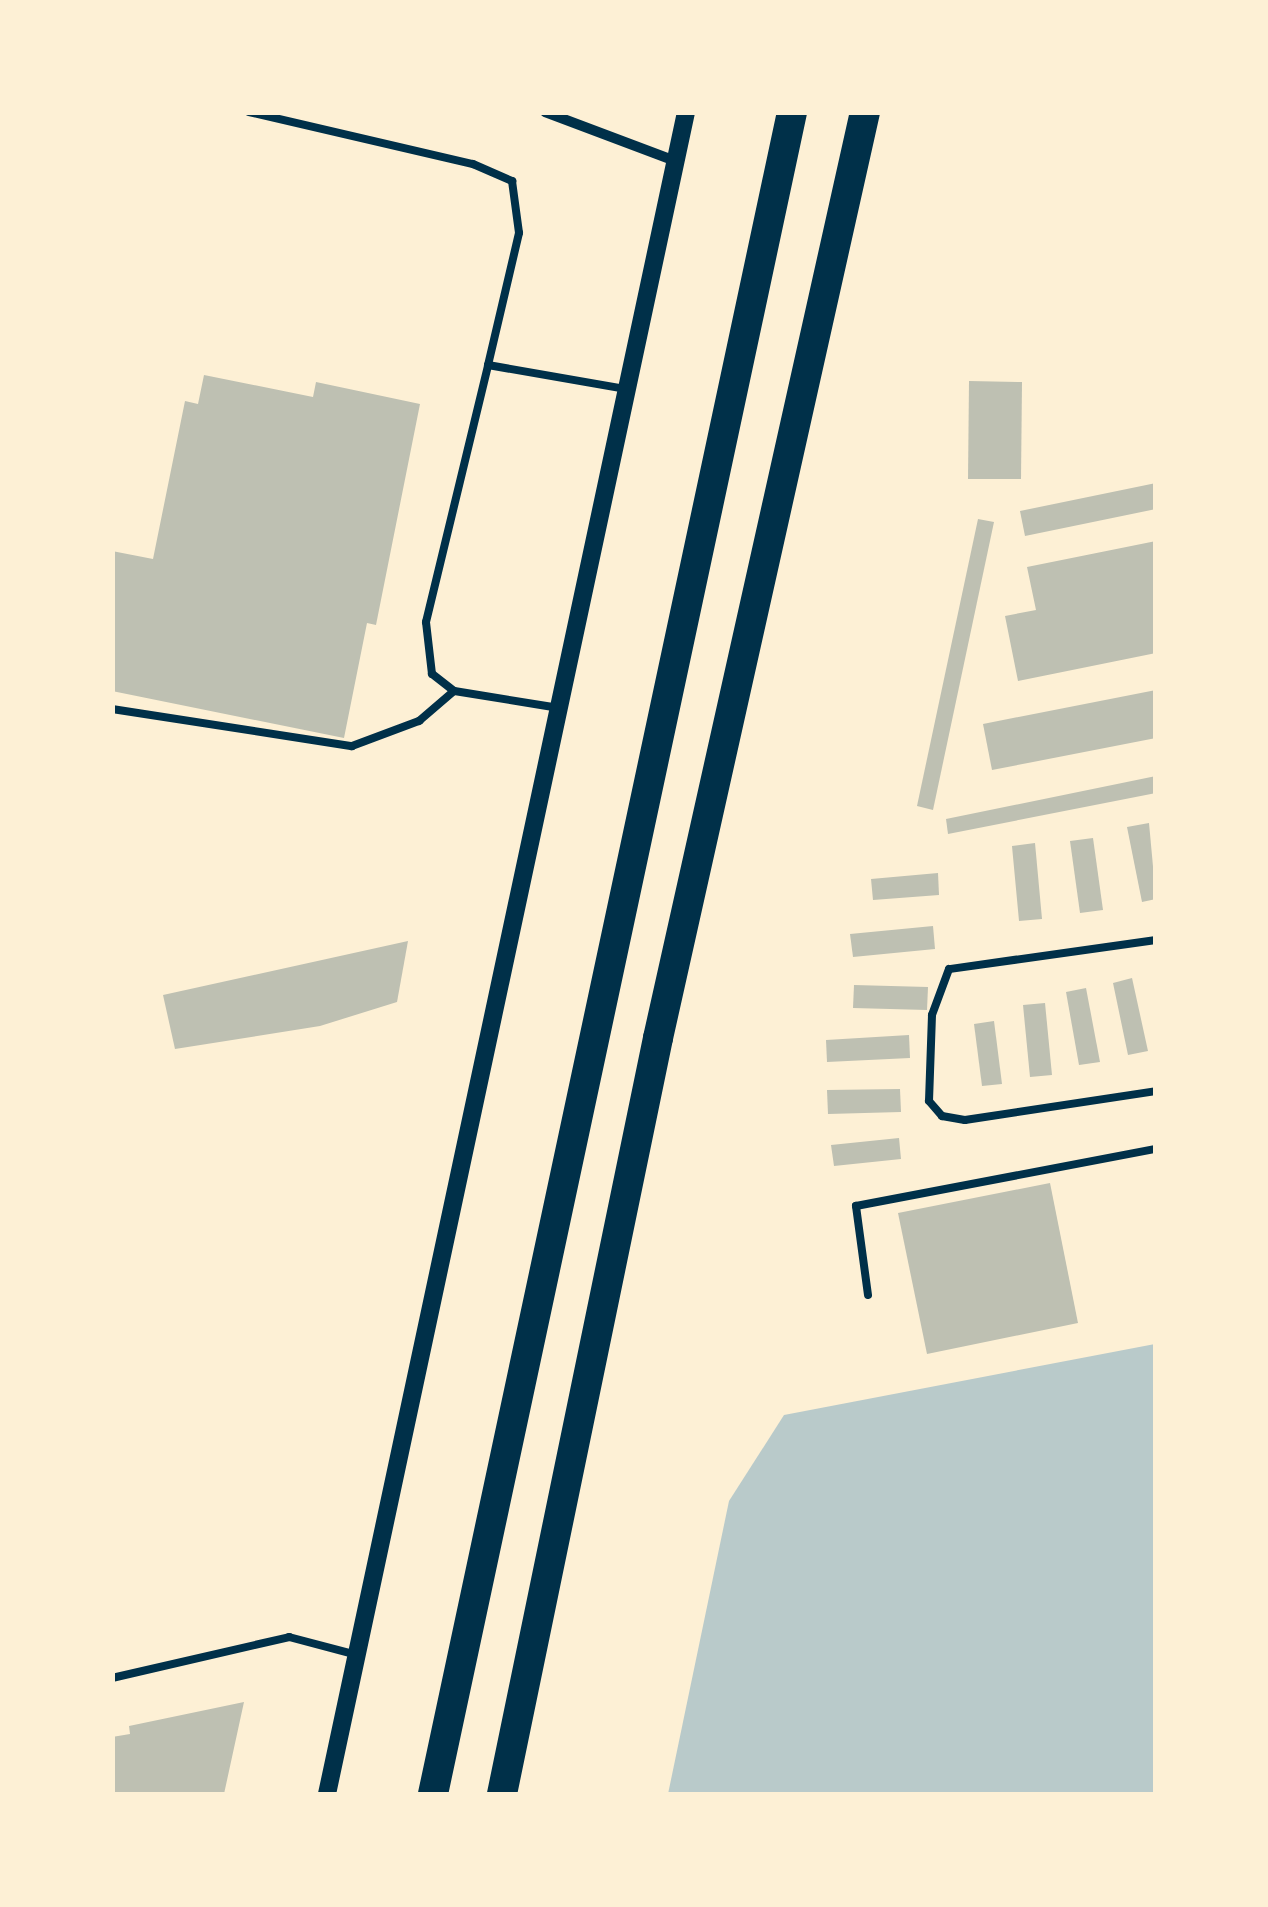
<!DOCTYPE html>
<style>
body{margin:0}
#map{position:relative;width:1268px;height:1907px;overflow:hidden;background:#fdf0d5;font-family:"Zilla Slab",serif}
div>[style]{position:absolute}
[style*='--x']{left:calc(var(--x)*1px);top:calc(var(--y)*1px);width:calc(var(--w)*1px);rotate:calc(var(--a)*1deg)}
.green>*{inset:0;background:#b9caca}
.building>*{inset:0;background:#bec0b2}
.service>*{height:8px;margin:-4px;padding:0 4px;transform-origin:4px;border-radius:4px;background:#003049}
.minor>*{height:10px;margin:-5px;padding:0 5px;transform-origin:5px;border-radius:5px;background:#003049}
.tertiary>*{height:18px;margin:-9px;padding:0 9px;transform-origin:9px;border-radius:9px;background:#003049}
.motorway>*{height:30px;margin:-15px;padding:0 15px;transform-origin:15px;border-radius:15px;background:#003049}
span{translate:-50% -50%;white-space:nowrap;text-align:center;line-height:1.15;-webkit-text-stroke:9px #fdf0d5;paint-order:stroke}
.frame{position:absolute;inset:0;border:115px solid #fdf0d5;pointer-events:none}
</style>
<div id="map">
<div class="green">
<i style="clip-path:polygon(1155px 1344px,1155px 1794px,668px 1794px,729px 1501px,784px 1415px)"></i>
</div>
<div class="building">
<i style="clip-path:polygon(204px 375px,313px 397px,316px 382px,420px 404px,376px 625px,367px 623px,344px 738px,112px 691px,112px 551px,153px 559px,185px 401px,198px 404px)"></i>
<i style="clip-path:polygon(969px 381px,1022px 382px,1021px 479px,968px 479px)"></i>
<i style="clip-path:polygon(1156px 483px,1156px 509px,1025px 536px,1020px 511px)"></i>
<i style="clip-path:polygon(978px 519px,994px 522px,933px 810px,917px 806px)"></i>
<i style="clip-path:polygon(1156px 541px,1156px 653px,1018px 681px,1005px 616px,1036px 610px,1027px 567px)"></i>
<i style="clip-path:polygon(1156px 690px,1156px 738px,992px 770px,983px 724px)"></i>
<i style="clip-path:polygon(1156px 776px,1156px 793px,948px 834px,946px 819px)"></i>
<i style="clip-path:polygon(1149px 823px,1156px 899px,1142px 902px,1127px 827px)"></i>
<i style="clip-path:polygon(1093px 838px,1103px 910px,1080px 913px,1070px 841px)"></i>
<i style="clip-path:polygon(1035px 843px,1042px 919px,1019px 921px,1012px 846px)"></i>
<i style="clip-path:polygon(938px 873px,939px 895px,873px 900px,871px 879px)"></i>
<i style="clip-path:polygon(933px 926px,935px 949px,853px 957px,850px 934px)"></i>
<i style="clip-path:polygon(408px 941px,397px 1002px,320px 1026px,175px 1049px,163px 995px)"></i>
<i style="clip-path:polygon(1132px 978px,1148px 1051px,1128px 1055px,1113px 983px)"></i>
<i style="clip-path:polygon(854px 985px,928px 987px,927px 1010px,853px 1008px)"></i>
<i style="clip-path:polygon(1086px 988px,1100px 1062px,1079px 1065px,1066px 992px)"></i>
<i style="clip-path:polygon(1045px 1003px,1052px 1075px,1030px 1077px,1023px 1005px)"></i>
<i style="clip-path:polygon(994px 1021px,1002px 1084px,982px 1086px,974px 1024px)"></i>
<i style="clip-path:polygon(909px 1035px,910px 1058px,827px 1062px,826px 1040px)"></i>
<i style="clip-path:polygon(900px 1089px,901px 1112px,828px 1114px,827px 1090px)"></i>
<i style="clip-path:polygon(899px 1138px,901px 1159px,834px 1166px,831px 1145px)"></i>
<i style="clip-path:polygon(1050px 1183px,1078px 1323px,927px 1354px,898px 1213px)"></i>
<i style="clip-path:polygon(244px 1702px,224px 1794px,112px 1794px,112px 1737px,130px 1734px,129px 1726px)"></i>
</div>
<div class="service">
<i style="--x:249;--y:112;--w:230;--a:13.1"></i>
<i style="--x:473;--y:164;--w:43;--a:23.6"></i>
<i style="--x:512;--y:181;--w:52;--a:82.3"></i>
<i style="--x:519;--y:233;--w:136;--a:103.2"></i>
<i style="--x:559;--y:708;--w:106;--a:-170.8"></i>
<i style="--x:454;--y:691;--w:28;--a:-142"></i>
<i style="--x:432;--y:674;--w:52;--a:-96.6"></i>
<i style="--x:426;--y:622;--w:264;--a:-76.4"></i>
<i style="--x:488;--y:365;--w:139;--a:9.9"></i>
<i style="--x:112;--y:709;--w:243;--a:8.8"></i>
<i style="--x:352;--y:746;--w:72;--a:-20.5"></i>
<i style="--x:419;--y:721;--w:46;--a:-40.6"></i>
<i style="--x:1156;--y:940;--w:209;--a:172"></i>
<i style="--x:949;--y:969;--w:49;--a:110.3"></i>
<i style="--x:932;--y:1015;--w:86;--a:92"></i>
<i style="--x:929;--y:1101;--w:20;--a:49"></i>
<i style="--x:942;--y:1116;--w:23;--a:10"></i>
<i style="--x:965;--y:1120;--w:193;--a:-8.6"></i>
<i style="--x:868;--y:1295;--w:90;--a:-97.7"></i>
<i style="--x:856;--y:1206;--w:305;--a:-10.8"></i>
<i style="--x:112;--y:1678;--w:182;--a:-13"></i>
<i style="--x:289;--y:1637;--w:70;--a:14.8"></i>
</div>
<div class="minor">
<i style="--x:545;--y:112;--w:142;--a:20.6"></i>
</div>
<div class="tertiary">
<i style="--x:327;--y:1794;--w:1720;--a:-77.95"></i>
</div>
<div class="motorway">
<i style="--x:433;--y:1794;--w:1720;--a:-77.95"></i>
<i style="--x:502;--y:1794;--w:772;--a:-78.34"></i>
<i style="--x:658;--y:1038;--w:949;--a:-77.4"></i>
</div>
<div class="frame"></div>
</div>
